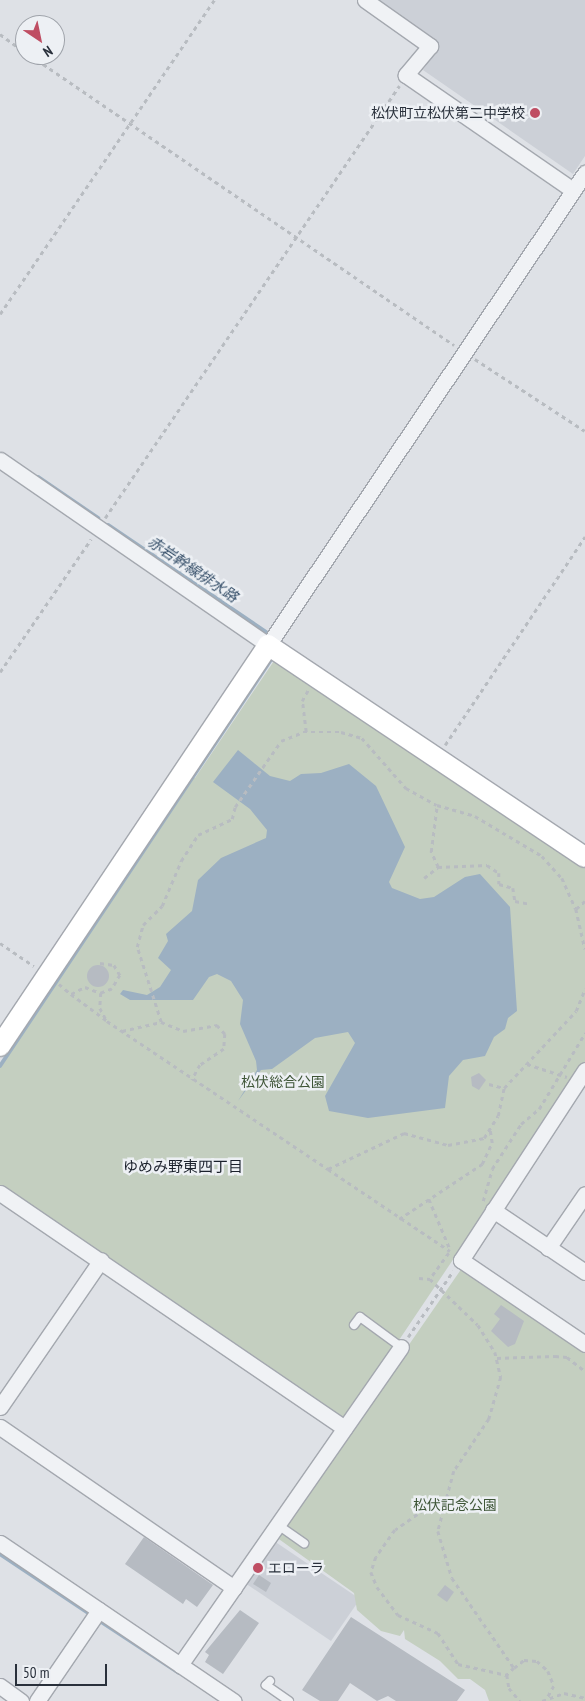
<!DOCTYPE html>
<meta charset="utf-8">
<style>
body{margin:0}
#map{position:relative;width:585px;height:1701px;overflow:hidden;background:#dee1e6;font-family:"PT Sans Narrow","Noto Sans JP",sans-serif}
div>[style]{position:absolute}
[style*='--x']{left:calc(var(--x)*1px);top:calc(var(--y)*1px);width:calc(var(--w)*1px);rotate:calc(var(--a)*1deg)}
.built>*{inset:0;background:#ccd0d7}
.green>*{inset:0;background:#c4cfc0}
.water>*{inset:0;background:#9cb0c2}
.stream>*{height:4px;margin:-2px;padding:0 2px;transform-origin:2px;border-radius:2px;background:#9cb0c2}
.building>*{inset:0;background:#b6bbc2}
.round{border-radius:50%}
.path>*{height:2.5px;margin-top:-1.25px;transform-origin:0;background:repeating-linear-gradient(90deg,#b8bcc1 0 4px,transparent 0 8px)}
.roads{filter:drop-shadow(1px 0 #a4a8af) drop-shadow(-1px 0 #a4a8af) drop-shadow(0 1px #a4a8af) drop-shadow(0 -1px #a4a8af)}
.lane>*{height:8px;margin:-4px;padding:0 4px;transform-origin:4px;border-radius:4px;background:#f0f2f5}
.street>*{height:15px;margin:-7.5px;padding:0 7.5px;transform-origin:7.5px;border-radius:7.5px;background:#f0f2f5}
.secondary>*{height:20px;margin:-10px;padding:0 10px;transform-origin:10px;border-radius:10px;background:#fff}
.dots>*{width:14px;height:14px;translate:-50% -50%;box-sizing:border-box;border:2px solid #edf0f4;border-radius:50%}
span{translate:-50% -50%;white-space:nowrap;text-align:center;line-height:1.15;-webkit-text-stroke:5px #edf0f4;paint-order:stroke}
.poi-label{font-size:14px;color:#29303b}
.right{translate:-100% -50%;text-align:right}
.left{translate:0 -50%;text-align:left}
.park-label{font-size:14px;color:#3e5537}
.water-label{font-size:15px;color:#37506a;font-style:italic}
.neighbourhood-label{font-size:15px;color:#1b212c}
.north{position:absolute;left:15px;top:15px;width:50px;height:50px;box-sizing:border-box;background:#edf0f4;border:1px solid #9fa3aa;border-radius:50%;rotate:146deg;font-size:14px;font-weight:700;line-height:20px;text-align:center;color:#29303b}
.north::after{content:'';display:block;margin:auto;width:18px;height:22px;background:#bf4e63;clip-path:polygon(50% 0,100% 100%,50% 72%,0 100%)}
.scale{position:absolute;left:15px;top:1664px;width:92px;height:22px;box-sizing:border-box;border:2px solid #29303b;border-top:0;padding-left:6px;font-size:15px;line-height:18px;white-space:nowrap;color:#29303b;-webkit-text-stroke:4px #edf0f4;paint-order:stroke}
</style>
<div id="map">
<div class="built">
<i style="clip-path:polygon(375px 0,585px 0,585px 156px,573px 174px,423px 70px,439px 46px)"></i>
<i style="clip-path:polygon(274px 1541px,360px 1599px,331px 1641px,245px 1583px)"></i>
</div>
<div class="green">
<i style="clip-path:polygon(280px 652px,585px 857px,585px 1063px,344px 1422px,0 1186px,0 1066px,189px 778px,195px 778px)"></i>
<i style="clip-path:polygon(462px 1268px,585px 1349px,585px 1701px,489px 1701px,485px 1690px,470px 1679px,458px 1679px,440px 1661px,405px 1639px,404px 1630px,400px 1636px,381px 1631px,357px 1610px,354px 1593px,276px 1537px)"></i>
</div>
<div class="water">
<i style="clip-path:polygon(238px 750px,270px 776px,290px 781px,301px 774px,321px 773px,349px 764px,376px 786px,405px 847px,389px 882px,392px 888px,420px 899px,434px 897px,465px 877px,480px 874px,510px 907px,517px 1011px,508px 1018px,505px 1029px,494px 1037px,485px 1056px,463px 1060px,449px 1076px,445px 1108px,368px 1118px,329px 1111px,325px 1096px,355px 1043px,348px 1032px,315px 1038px,272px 1069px,261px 1070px,238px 1101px,257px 1070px,256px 1061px,240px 1024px,243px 1000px,231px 981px,217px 974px,209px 977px,193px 1000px,130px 1000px,120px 994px,123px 990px,147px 995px,160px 987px,171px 970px,158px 958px,168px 941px,166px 934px,192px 911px,198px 880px,221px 858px,266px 838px,267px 830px,250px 809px,213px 782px)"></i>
</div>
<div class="stream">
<i style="--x:38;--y:477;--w:73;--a:34.3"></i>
<i style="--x:108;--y:525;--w:191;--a:34.1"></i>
<i style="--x:0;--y:1066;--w:494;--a:-56.3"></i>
<i style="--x:0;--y:1554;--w:110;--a:33.8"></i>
<i style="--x:97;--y:1619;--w:98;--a:33.4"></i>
</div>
<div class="building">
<i class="round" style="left:87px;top:965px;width:22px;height:22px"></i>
<i style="clip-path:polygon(479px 1073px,486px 1080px,479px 1090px,472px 1086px,471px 1077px)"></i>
<i style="clip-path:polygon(501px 1305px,524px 1321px,515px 1344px,508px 1347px,491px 1331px,500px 1319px,494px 1314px)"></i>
<i style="clip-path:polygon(144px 1537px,213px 1585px,197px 1607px,186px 1599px,183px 1604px,125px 1564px)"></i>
<i style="clip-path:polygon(259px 1575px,271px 1583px,266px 1592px,253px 1584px)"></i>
<i style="clip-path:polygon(445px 1585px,454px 1592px,447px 1602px,437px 1595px)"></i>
<i style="clip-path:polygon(240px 1610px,259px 1623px,223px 1674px,205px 1662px,209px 1655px,205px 1652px)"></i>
<i style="clip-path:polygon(351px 1617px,465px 1690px,457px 1701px,396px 1701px,388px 1696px,377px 1701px,350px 1683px,338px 1701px,320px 1701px,302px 1690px)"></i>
</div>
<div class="path">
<i style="--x:0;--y:34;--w:31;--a:36"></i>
<i style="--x:30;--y:55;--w:514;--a:34.37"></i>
<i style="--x:0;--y:314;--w:380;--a:-55.7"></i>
<i style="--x:475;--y:359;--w:131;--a:33.2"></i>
<i style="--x:105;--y:518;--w:523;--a:-55.76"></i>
<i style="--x:0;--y:672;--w:161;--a:-55.6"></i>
<i style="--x:306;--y:732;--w:31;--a:-97"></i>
<i style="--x:302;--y:701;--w:13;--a:-61"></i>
<i style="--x:445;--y:745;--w:251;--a:-56.1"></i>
<i style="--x:438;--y:867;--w:49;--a:-2.3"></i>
<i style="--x:487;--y:865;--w:14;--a:34"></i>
<i style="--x:499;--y:873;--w:11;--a:90"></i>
<i style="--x:499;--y:884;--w:15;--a:16"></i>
<i style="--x:513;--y:888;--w:13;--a:81"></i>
<i style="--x:515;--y:901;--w:15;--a:11"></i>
<i style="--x:424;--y:878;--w:18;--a:-38"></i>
<i style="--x:438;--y:867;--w:17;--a:-115"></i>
<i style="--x:431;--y:852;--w:47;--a:-82.7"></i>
<i style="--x:576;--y:909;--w:12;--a:-42"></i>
<i style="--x:0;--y:943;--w:41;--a:34.1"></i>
<i style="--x:100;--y:963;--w:14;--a:8"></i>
<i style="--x:114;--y:965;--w:12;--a:59"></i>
<i style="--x:120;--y:975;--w:16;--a:120"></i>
<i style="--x:112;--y:989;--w:12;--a:160"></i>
<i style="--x:59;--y:984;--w:16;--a:40"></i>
<i style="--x:71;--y:994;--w:16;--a:-27"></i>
<i style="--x:85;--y:987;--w:17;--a:21"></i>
<i style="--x:101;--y:993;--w:15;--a:94"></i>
<i style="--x:100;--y:1008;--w:15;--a:62"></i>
<i style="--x:107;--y:1021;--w:266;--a:33.8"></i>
<i style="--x:328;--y:1169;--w:84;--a:-25.3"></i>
<i style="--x:404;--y:1133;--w:46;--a:15.3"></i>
<i style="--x:448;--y:1145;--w:37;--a:-11"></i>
<i style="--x:484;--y:1138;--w:26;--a:-58"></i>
<i style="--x:498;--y:1116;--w:29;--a:-78"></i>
<i style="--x:504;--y:1088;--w:105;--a:-46.9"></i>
<i style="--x:576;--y:1011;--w:24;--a:-68"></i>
<i style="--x:71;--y:994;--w:44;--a:36.6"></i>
<i style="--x:161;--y:1022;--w:24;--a:22"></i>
<i style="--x:183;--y:1031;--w:35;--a:-10"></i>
<i style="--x:217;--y:1025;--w:12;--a:48"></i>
<i style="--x:225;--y:1034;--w:15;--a:94"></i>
<i style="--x:224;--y:1049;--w:29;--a:146"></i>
<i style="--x:200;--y:1065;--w:17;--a:118"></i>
<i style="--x:122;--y:1031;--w:40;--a:-13"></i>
<i style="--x:161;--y:1022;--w:79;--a:-107.7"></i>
<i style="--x:137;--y:947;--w:23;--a:-75"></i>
<i style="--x:143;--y:925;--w:27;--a:-45"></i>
<i style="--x:162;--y:906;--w:49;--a:-67.1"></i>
<i style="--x:181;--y:861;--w:31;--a:-57"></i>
<i style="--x:198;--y:835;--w:38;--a:-25"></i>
<i style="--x:232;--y:819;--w:12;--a:-76"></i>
<i style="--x:235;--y:807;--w:80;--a:-55.1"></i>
<i style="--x:281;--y:741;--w:24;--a:-22"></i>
<i style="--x:303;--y:732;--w:38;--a:0"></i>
<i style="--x:341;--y:732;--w:22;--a:16"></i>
<i style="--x:362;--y:738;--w:67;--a:48.7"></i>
<i style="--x:406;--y:788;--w:35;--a:29"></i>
<i style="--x:437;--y:805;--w:40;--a:16"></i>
<i style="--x:475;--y:816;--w:78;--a:30.8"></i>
<i style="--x:542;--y:856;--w:30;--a:48"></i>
<i style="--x:562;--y:878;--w:34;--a:66"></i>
<i style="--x:576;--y:909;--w:41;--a:77.3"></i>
<i style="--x:527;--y:1064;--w:42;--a:18"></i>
<i style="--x:489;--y:1084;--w:16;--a:15"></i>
<i style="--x:328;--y:1169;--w:147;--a:33.9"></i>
<i style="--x:429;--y:1199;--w:54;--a:67.2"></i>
<i style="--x:483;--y:1201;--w:33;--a:-74"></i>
<i style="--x:492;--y:1169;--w:54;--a:-57.2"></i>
<i style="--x:521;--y:1124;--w:23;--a:-40"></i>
<i style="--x:539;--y:1109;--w:89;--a:-58.8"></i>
<i style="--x:399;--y:1219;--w:100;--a:-33.5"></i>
<i style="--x:482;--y:1164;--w:23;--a:-65"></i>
<i style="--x:492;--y:1143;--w:13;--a:-99"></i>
<i style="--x:449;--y:1253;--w:32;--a:126"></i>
<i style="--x:430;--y:1279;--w:66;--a:43.8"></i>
<i style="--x:478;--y:1325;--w:32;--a:58"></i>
<i style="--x:495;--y:1352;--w:26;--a:77"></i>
<i style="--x:501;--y:1377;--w:44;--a:105.9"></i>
<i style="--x:489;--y:1419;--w:63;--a:123.9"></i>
<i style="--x:454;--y:1471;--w:62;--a:104.9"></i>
<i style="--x:438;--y:1531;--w:49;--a:73.4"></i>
<i style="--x:452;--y:1578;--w:109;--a:55.4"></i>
<i style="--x:514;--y:1668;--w:10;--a:135"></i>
<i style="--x:507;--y:1675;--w:13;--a:81"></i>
<i style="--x:509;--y:1688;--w:17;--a:50"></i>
<i style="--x:419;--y:1278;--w:11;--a:5"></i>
<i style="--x:408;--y:1337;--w:80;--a:-55.7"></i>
<i style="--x:497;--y:1358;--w:58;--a:-2"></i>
<i style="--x:555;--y:1356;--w:12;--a:5"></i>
<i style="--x:567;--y:1357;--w:23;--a:38"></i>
<i style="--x:442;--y:1512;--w:18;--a:-174"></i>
<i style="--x:424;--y:1510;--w:35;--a:145"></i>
<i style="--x:395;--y:1530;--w:33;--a:125"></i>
<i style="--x:376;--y:1557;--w:16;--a:108"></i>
<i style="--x:371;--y:1572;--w:16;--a:68"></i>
<i style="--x:377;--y:1587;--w:35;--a:53"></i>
<i style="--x:398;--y:1615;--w:44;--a:24.2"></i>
<i style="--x:438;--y:1633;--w:37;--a:57"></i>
<i style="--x:458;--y:1664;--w:50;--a:12.7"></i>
<i style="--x:514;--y:1668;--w:13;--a:-39"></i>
<i style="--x:524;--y:1660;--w:13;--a:4"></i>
<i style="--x:537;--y:1661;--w:15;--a:42"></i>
<i style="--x:548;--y:1671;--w:16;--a:68"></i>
<i style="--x:554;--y:1686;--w:13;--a:119"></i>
<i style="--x:542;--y:1701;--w:23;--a:-20"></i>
<i style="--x:564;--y:1693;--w:22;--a:13"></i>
</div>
<div class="roads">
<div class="lane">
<i style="--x:354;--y:1325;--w:10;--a:-53"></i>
<i style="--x:360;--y:1317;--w:51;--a:36.2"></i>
<i style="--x:278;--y:1525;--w:32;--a:35"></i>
<i style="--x:270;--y:1681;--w:6;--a:135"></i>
<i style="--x:266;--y:1685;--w:28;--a:35"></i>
</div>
<div class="street">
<i style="--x:365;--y:0;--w:80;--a:35.3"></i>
<i style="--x:430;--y:46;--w:38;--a:130"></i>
<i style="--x:406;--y:75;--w:203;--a:34.6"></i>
<i style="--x:0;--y:460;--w:326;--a:34.6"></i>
<i style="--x:268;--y:645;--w:569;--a:-56.11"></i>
<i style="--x:585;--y:1070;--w:227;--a:123.1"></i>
<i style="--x:461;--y:1260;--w:150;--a:34.1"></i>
<i style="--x:0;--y:1193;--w:417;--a:34.3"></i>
<i style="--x:493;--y:1210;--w:111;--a:34"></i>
<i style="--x:548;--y:1248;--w:65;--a:-55.6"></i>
<i style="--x:0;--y:1407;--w:178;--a:-55.5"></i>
<i style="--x:0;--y:1427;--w:284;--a:34.5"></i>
<i style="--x:0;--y:1543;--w:282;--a:34.1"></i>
<i style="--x:180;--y:1665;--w:387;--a:-55.2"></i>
<i style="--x:0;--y:1686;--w:26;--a:36"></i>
<i style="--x:37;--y:1701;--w:110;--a:-55.7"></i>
</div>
<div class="secondary">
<i style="--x:0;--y:1046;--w:482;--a:-56.2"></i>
<i style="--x:268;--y:645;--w:381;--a:33.8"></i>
</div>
</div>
<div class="dots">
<i style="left:535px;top:113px;background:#bf4e63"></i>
<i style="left:258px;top:1568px;background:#bf4e63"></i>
</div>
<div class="poi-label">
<span class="right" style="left:525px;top:113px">松伏町立松伏第二中学校</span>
<span class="left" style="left:268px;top:1568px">エローラ</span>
</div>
<div class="park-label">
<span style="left:283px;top:1082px">松伏総合公園</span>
<span style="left:455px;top:1505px">松伏記念公園</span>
</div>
<div class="water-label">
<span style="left:193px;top:569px;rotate:34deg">赤岩幹線排水路</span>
</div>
<div class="neighbourhood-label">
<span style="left:183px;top:1167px">ゆめみ野東四丁目</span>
</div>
<div class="north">N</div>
<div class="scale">50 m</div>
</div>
